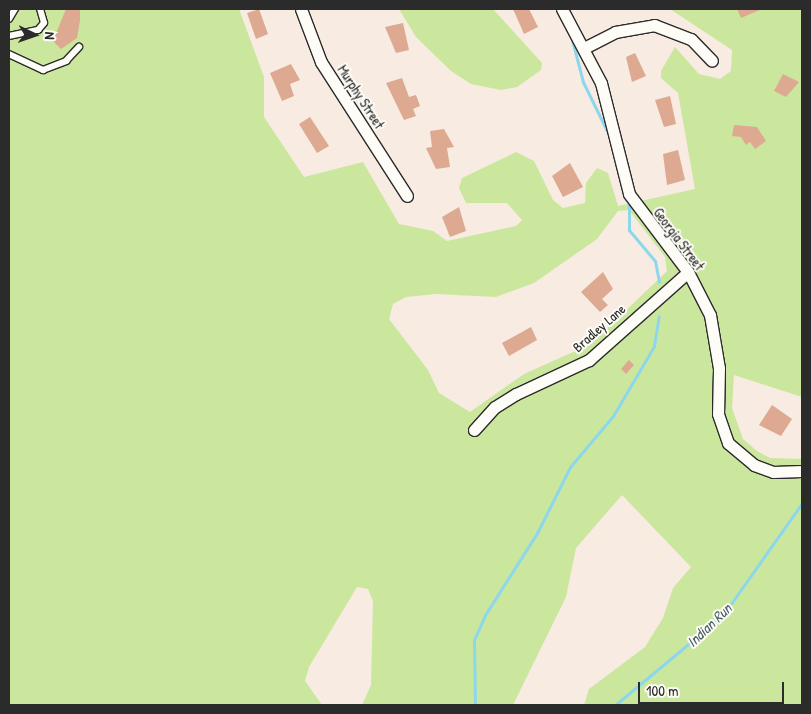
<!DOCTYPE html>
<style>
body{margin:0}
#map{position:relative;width:811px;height:714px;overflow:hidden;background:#f7ebe2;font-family:"Patrick Hand",sans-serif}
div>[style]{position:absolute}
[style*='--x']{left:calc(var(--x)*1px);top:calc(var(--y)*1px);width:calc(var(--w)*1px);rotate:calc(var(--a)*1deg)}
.green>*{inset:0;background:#cbe79d}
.stream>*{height:3px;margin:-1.5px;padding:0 1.5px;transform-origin:1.5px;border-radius:1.5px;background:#8dd7ed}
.building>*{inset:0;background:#dda990}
.roads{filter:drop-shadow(1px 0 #2b2b2b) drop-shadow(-1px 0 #2b2b2b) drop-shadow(0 1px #2b2b2b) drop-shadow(0 -1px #2b2b2b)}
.service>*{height:5.5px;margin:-2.75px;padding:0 2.75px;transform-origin:2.75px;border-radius:2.75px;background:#fdfcf7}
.minor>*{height:11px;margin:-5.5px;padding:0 5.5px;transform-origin:5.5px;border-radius:5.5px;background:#fdfcf7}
span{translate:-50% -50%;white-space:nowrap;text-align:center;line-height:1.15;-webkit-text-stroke:4px #fdfcf7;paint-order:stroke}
.street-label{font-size:14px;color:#2b2b2b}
.water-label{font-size:15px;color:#485f65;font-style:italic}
.frame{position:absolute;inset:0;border:10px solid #2b2b2b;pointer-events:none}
.north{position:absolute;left:10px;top:10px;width:50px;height:50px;-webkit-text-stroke:4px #fdfcf7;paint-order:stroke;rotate:93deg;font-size:14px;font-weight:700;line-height:20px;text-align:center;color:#2b2b2b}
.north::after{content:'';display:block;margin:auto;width:18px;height:22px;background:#2b2b2b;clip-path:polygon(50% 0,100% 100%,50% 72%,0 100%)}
.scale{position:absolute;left:638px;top:682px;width:146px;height:22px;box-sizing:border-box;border:2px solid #2b2b2b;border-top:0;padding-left:6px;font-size:15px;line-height:18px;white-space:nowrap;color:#2b2b2b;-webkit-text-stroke:4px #fdfcf7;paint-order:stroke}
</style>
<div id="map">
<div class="green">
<i style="clip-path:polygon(evenodd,9px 9px,239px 9px,264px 77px,264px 117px,304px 177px,363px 162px,399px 224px,433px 231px,447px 241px,516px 226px,522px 220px,507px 203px,466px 203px,459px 188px,462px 178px,516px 152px,534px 161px,553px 200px,563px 208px,585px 203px,586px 183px,597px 168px,608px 173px,618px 206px,695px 189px,678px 93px,661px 78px,661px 71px,675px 47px,699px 74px,720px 79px,731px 71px,732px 50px,670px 9px,802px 9px,802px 397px,734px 375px,732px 408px,743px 439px,757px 451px,770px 458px,802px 459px,802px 705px,584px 705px,589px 689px,645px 647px,663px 618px,673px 588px,691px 567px,622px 495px,576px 548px,566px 597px,513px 705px,362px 705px,371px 685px,373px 601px,368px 589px,357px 587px,309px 667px,305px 681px,322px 705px,9px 705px,9px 9px,629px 210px,665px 257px,667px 271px,591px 344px,524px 374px,470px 412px,439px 393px,428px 370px,389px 319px,393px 304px,406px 297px,436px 294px,496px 297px,534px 283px,597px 239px,618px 211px,629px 210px)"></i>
<i style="clip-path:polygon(399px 9px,493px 9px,542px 63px,541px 70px,517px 87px,501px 90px,471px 84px,451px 71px,416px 37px)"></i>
</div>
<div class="stream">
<i style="--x:571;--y:36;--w:48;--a:75.4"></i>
<i style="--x:583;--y:82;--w:57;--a:63.9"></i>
<i style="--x:627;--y:167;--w:16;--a:75"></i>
<i style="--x:629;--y:198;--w:32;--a:90"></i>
<i style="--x:629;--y:230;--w:40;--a:50"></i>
<i style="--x:655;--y:261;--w:21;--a:79"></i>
<i style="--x:475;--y:705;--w:65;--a:-90.9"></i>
<i style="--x:474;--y:640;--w:27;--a:-66"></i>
<i style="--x:485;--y:615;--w:97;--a:-57.6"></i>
<i style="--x:537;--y:533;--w:74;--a:-63.4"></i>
<i style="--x:570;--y:467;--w:67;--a:-49.9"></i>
<i style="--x:613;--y:416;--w:81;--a:-59.6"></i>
<i style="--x:654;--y:346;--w:30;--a:-81"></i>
<i style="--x:615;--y:705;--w:141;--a:-39.8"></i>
<i style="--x:723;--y:615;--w:137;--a:-54.8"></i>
</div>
<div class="building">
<i style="clip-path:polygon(66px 9px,80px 9px,80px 20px,77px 38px,61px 49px,53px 41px)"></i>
<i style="clip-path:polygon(259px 9px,268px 34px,256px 39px,247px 13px)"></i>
<i style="clip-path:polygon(513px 9px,529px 9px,538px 27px,524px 34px)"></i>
<i style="clip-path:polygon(737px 9px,762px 9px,741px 18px)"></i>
<i style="clip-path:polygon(403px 23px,409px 50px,396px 53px,385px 27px)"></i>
<i style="clip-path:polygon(635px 53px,646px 76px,632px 82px,626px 57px)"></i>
<i style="clip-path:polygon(291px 64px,300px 80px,290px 84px,294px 96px,282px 101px,270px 73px)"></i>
<i style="clip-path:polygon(783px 74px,799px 82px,786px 97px,774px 91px)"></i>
<i style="clip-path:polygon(402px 78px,409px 97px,416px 95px,420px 106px,413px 109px,416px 116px,404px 120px,386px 83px)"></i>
<i style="clip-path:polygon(670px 96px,676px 124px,664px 127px,655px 100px)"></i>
<i style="clip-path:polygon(310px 117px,329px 146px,317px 153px,299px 124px)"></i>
<i style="clip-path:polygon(734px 125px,757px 127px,766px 141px,755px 149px,750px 142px,746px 145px,741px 137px,732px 136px)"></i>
<i style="clip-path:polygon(444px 129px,454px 147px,447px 148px,450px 167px,436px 169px,426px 148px,432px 147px,430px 131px)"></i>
<i style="clip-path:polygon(678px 150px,685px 180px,667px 185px,663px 154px)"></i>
<i style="clip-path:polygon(570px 163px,583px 187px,563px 197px,552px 176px)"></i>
<i style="clip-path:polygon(459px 207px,466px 231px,450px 237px,442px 217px)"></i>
<i style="clip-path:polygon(603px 272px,613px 289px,602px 299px,608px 305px,600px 312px,581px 292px)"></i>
<i style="clip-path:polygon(531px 327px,537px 340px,509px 356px,502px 343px)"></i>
<i style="clip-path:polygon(629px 360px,634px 365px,626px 374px,621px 369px)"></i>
<i style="clip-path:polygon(772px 405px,792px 419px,781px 436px,759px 425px)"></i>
</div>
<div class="roads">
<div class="service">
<i style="--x:9;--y:19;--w:12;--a:-59"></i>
<i style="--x:9;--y:36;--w:30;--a:-12"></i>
<i style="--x:38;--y:30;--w:9;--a:-49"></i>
<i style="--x:44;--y:23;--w:15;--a:-106"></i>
<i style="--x:9;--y:54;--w:38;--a:25"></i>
<i style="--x:43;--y:70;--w:25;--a:-21"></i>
<i style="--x:66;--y:61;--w:19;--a:-47"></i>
</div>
<div class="minor">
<i style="--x:301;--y:9;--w:57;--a:69.3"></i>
<i style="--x:321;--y:62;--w:159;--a:57.3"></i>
<i style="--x:562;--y:9;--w:84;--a:62.2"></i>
<i style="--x:601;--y:83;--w:114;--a:75.8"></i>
<i style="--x:629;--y:194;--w:98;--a:52.9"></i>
<i style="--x:688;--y:272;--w:48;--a:62.9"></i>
<i style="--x:710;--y:315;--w:54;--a:80.4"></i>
<i style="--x:719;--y:368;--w:46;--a:91.2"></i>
<i style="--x:718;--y:414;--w:31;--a:71"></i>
<i style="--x:728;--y:443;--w:34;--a:40"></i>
<i style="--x:754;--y:465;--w:20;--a:20"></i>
<i style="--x:773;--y:472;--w:29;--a:-2"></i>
<i style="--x:584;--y:48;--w:35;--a:-27"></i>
<i style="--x:615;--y:32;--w:40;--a:-10"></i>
<i style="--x:654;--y:25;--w:40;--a:21"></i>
<i style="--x:691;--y:39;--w:30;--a:46"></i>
<i style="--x:474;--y:430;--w:31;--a:-48"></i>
<i style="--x:495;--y:407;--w:25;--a:-32"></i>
<i style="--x:516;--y:394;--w:81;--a:-25"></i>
<i style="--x:589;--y:360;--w:132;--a:-41.6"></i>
</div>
</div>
<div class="street-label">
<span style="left:361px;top:97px;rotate:57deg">Murphy Street</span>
<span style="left:679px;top:239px;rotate:53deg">Georgia Street</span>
<span style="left:599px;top:328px;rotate:-41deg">Bradley Lane</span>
</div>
<div class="water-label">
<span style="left:709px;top:625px;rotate:-44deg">Indian Run</span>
</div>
<div class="frame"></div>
<div class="north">N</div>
<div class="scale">100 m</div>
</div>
